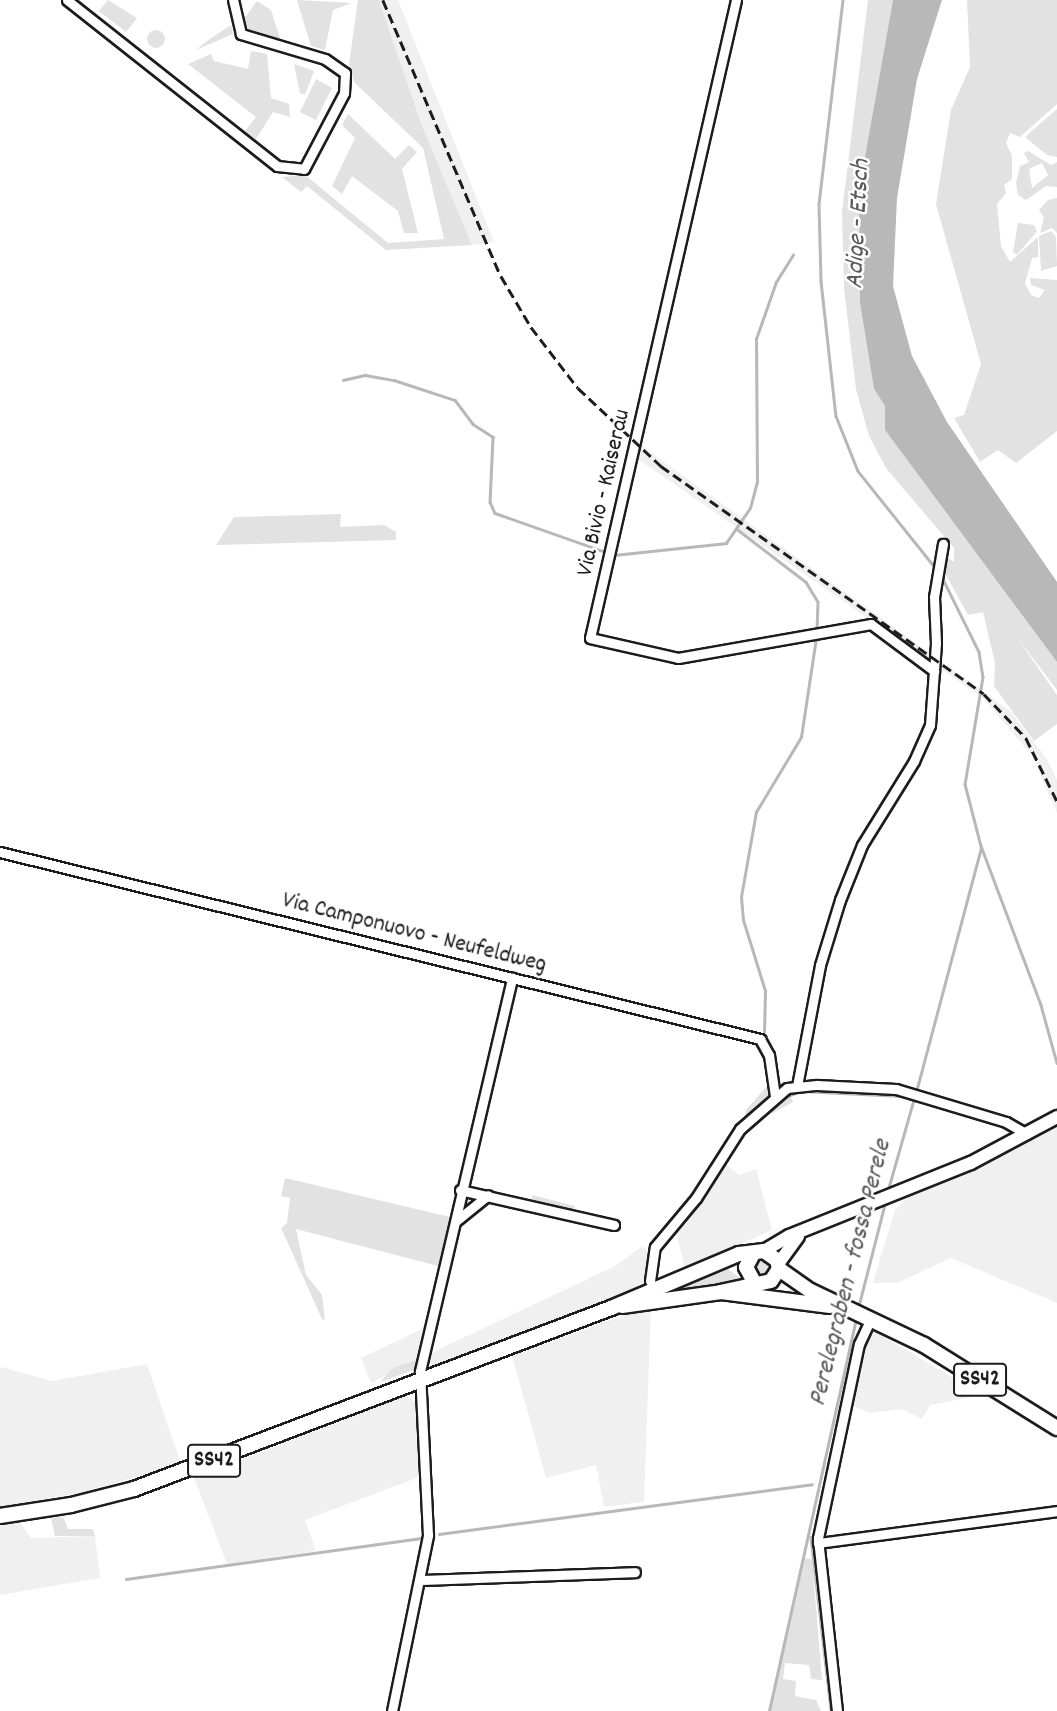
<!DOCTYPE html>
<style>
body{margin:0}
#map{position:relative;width:1057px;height:1711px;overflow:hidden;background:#fff;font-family:Dekko,sans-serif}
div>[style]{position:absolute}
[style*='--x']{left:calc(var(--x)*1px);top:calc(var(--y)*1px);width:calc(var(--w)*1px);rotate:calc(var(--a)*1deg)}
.built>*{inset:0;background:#f0f0f0}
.green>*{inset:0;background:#e2e2e2}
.round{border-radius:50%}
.water>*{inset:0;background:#b8b8b8}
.stream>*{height:2.5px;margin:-1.25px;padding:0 1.25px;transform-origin:1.25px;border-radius:1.25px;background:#b8b8b8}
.roads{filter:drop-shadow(2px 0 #1c1c1c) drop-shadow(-2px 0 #1c1c1c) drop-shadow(0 2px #1c1c1c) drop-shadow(0 -2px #1c1c1c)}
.street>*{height:9px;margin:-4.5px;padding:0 4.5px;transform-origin:4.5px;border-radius:4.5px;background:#fff}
.secondary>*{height:12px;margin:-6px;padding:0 6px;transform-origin:6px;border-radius:6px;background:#fff}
.primary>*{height:14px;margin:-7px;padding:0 7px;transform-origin:7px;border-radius:7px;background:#fff}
.rail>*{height:2.5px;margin-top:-1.25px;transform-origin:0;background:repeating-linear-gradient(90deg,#1c1c1c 0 10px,transparent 0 15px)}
span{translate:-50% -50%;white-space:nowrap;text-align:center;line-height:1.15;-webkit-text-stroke:5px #fff;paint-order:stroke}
.shield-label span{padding:2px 5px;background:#fff;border:2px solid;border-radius:5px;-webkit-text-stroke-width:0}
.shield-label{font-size:23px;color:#1c1c1c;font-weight:700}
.street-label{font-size:24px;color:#1c1c1c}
.water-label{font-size:26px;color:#5a5a5a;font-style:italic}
</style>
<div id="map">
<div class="built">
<i style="clip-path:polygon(379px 0,398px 0,494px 242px,472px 245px,421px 123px)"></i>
<i style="clip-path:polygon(639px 444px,1010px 711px,1047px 759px,1057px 780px,1057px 813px,1031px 754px,983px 698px,635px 457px)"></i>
<i style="clip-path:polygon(1057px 1127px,1057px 1303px,951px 1258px,897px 1283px,873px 1283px,895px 1210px,907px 1197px)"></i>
<i style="clip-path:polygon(726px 1164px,739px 1175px,756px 1169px,772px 1230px,685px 1270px,676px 1230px)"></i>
<i style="clip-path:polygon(643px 1246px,648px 1252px,644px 1286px,432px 1367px,429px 1354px,613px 1267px)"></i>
<i style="clip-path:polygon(651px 1305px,644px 1502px,604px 1507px,596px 1465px,546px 1478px,512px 1356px)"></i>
<i style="clip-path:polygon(422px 1329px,416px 1360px,371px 1383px,361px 1358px)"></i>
<i style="clip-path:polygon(875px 1332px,983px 1395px,930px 1405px,922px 1419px,902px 1409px,869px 1413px,850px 1404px,862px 1348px)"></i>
<i style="clip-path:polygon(147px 1364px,181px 1464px,84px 1492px,0 1507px,0 1367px,52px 1381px)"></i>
<i style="clip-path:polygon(405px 1396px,417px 1403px,422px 1476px,305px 1520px,316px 1551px,227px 1564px,194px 1478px)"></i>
<i style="clip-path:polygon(19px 1521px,31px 1538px,95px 1536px,100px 1578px,0 1595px,0 1524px)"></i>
</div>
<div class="green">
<i style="clip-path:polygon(108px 0,137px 18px,126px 32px,99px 11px)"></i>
<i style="clip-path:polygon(297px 0,352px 3px,333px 10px,325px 50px,311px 46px)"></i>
<i style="clip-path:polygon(358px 0,379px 0,421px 123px,472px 245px,386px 250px,307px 186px,301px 192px,282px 177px,305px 175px,388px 243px,444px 239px,423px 148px,354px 82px,349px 64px)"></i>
<i style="clip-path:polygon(868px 0,893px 0,859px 190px,860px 303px,874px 389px,885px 406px,885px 430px,1057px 662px,1057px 690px,1014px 633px,1057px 695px,1057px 724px,1034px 741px,994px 686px,995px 663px,983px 612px,968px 615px,940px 564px,945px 556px,954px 562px,954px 548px,886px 468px,869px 436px,856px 389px,844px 288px,842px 212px)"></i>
<i style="clip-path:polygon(967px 0,1057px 0,1057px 104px,1020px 137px,1010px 133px,1006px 143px,1012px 156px,1012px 179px,1004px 185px,1006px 193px,997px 204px,1001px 246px,1010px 262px,1038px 237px,1038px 257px,1032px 258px,1025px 283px,1031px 295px,1039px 298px,1045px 290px,1031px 285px,1030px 278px,1057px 280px,1057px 431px,1016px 463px,998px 450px,980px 462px,954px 418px,964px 415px,981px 364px,936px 204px,951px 110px,970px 67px)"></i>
<i style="clip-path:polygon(257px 1px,271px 10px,281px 41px,246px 28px,243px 20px)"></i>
<i style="clip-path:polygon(231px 25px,233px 34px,196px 50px,207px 41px)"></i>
<i class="round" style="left:147px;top:30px;width:18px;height:18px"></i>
<i style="clip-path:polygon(251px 51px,267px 54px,271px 98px,289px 104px,290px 117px,273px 112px,256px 139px,245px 131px,256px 117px,188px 64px,211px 54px,214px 61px,248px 69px)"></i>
<i style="clip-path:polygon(294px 64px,314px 71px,305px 95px,300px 93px)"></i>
<i style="clip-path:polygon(316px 79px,332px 88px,316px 120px,300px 112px)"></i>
<i style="clip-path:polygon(1057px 109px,1057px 157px,1047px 155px,1025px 137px)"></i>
<i style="clip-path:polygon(348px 114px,395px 159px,409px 145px,417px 152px,402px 169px,418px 233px,404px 233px,398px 211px,352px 176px,342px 194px,332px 186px,355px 138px,342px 125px)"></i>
<i style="clip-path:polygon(evenodd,1028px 151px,1051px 165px,1057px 162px,1057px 187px,1046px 186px,1026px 200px,1018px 195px,1016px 183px,1020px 166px,1029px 162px,1024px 153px,1028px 151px,1042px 163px,1048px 175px,1032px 188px,1029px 169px,1042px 163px)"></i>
<i style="clip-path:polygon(1057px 198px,1057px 233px,1052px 228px,1040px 233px,1044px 218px,1039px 210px,1048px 200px)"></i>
<i style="clip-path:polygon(1018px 223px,1034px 225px,1037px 231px,1017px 255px,1013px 252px)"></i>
<i style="clip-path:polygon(1051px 231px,1056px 237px,1057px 266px,1041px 271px,1039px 236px)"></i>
<i style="clip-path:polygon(341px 514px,340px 527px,384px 525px,396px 532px,396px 540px,216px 545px,234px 517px)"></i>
<i style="clip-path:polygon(768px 1085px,769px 1095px,746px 1116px,746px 1110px)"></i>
<i style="clip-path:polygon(789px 1093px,793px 1102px,754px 1123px,753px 1118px)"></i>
<i style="clip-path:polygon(285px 1178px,450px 1217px,438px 1266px,296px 1229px,306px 1275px,322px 1295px,325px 1320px,322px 1319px,281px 1228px,287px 1223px,290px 1198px,281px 1196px)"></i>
<i style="clip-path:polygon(532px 1195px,575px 1206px,573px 1211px,532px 1200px)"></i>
<i class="round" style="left:754px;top:1258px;width:18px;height:18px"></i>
<i style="clip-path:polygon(724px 1266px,745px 1282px,669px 1291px,668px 1288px)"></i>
<i style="clip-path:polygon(416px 1360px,414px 1370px,380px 1382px,393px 1368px)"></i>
<i style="clip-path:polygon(63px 1517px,68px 1529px,93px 1529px,95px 1536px,55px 1536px,51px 1518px)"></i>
<i style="clip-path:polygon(805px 1558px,812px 1559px,822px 1680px,811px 1679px,809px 1665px,785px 1663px,783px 1679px,796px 1681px,795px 1696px,816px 1700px,821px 1711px,770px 1711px)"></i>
</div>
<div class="water">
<i style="clip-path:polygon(893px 0,942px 0,917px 79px,897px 198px,893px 286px,912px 356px,947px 422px,1057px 582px,1057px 662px,885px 430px,885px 406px,874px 389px,860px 303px,859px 190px)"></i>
</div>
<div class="stream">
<i style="--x:843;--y:0;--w:205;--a:96.7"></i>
<i style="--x:819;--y:204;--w:77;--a:88.5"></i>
<i style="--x:821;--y:281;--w:136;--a:83.7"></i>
<i style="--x:836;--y:416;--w:59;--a:68.2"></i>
<i style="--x:858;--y:471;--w:127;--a:51.4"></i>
<i style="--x:343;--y:380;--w:23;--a:-13"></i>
<i style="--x:365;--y:375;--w:29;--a:10"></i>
<i style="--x:394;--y:380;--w:64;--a:18.2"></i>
<i style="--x:455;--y:400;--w:30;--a:53"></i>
<i style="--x:473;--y:424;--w:24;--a:33"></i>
<i style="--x:493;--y:437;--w:65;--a:92.6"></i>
<i style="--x:490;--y:502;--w:12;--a:66"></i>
<i style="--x:495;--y:513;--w:118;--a:19.4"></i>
<i style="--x:737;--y:529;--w:87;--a:37.5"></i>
<i style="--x:806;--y:582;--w:23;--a:59"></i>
<i style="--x:818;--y:602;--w:30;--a:92"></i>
<i style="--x:614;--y:555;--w:113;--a:-6.1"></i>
<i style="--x:726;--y:543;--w:42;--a:-55.6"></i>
<i style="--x:750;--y:508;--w:27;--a:-75"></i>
<i style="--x:757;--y:482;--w:143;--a:-90.4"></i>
<i style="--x:756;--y:339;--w:60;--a:-70.7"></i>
<i style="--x:776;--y:282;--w:32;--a:-58"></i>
<i style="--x:941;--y:575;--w:86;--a:63.7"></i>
<i style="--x:979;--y:652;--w:25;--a:81"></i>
<i style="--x:983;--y:677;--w:109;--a:99.5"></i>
<i style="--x:965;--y:784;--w:64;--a:75.5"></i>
<i style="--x:981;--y:846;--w:170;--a:69.3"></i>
<i style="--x:1041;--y:1005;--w:60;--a:74.6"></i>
<i style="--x:124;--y:887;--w:84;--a:13.7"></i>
<i style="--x:368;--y:947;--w:144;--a:14"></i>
<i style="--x:514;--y:984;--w:57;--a:13.3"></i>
<i style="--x:664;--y:1020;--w:39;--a:13"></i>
<i style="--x:764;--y:1032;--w:41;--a:-88.6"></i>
<i style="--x:765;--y:991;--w:74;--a:-107.2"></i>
<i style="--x:743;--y:920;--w:23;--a:-95"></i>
<i style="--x:741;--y:897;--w:86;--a:-80"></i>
<i style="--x:756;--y:812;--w:87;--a:-59"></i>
<i style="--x:801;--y:737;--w:100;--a:-81.4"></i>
<i style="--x:916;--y:1092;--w:253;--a:-75.1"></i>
<i style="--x:780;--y:1099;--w:22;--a:-21"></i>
<i style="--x:801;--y:1091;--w:101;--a:2.8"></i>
<i style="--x:887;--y:1193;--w:99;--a:-74.1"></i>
<i style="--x:858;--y:1308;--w:108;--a:-75.6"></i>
<i style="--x:439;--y:1534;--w:376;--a:-7.6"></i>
<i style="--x:811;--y:1537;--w:175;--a:83.4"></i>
<i style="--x:126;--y:1579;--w:298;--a:-7.9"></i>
<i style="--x:769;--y:1711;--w:403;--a:-77.5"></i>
</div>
<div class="roads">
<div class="street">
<i style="--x:67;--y:0;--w:268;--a:38.3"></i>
<i style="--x:277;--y:166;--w:27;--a:6"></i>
<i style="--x:304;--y:169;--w:86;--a:-62.2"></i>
<i style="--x:344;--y:93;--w:20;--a:-87"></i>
<i style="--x:345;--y:73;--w:24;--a:-145"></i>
<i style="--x:325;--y:59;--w:88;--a:-163.4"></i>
<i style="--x:241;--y:34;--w:35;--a:-103"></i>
<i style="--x:736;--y:0;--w:654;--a:102.89"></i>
<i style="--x:590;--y:638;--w:90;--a:12.8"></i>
<i style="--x:678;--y:658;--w:196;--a:-10"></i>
<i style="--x:871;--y:624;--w:79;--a:36.7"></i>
<i style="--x:0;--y:852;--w:783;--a:13.82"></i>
<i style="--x:760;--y:1039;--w:18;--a:61"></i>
<i style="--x:769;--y:1055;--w:41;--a:81.7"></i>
<i style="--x:797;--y:1086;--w:123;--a:-79.2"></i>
<i style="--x:820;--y:965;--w:68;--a:-72.9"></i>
<i style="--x:840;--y:900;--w:59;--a:-68.2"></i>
<i style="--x:862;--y:845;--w:99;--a:-58.2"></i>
<i style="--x:914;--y:761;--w:39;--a:-66"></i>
<i style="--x:930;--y:725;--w:82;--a:-85.8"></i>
<i style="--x:936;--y:643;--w:46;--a:-92.5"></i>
<i style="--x:934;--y:597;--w:54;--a:-80.4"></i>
<i style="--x:460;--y:1190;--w:158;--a:12.8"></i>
<i style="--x:456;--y:1221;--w:41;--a:-39.1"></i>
<i style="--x:650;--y:1281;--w:34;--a:-82"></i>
<i style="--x:655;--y:1247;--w:64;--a:-50.1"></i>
<i style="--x:696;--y:1198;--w:82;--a:-57.5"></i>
<i style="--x:740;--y:1129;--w:62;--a:-41.1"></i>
<i style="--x:787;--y:1088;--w:30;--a:-6"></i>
<i style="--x:817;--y:1085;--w:79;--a:2.9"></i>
<i style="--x:896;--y:1089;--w:115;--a:16.7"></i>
<i style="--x:1006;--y:1122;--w:24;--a:30"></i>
<i style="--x:818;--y:1543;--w:241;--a:-7.6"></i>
<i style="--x:420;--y:1580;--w:215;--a:-2.1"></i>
<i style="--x:392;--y:1711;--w:180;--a:-78.4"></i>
<i style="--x:428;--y:1535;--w:164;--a:-92.8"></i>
<i style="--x:420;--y:1371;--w:404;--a:-76.8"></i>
<i style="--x:837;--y:1711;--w:174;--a:-96.3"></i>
<i style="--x:818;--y:1538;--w:198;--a:-78.1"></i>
<i style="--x:859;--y:1344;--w:29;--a:-65"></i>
</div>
<div class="secondary">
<i style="--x:764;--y:1251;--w:29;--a:-31"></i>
<i style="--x:789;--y:1236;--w:196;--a:-21.9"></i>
<i style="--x:971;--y:1163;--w:98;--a:-28.1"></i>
<i style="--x:778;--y:1264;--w:34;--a:-54"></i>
</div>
<div class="primary">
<i style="--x:753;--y:1254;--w:15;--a:118"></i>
<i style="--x:746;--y:1267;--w:17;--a:62"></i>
<i style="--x:779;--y:1269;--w:39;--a:35"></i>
<i style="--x:811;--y:1291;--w:125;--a:25.5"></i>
<i style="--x:924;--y:1345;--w:157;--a:32"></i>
<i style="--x:622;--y:1306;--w:100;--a:-8"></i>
<i style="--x:721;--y:1292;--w:110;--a:7.3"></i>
<i style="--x:0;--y:1516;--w:72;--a:-8.8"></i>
<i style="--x:71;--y:1505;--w:65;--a:-14.3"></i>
<i style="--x:134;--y:1489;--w:510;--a:-20.78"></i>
<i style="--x:611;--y:1308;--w:139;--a:-22.9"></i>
<i style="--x:739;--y:1254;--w:25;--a:-7"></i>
<i style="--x:764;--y:1251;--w:16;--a:35"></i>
<i style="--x:777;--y:1260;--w:9;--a:77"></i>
<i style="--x:779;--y:1269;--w:14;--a:124"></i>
<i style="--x:771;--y:1281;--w:51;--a:167.6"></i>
</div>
</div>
<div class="rail">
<i style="--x:383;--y:0;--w:300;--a:66.9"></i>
<i style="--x:501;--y:276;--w:59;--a:59.5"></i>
<i style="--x:531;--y:327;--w:77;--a:52.4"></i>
<i style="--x:578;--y:388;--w:114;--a:43.2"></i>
<i style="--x:661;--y:466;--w:395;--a:35.2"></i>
<i style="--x:984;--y:694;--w:61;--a:46.3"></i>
<i style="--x:1026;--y:738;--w:70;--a:63.8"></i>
</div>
<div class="shield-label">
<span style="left:980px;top:1380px">SS42</span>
<span style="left:214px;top:1461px">SS42</span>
</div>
<div class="street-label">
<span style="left:605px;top:493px;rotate:-77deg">Via Bivio - Kaiserau</span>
<span style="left:414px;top:934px;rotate:14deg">Via Camponuovo - Neufeldweg</span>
</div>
<div class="water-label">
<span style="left:859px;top:224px;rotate:-87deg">Adige - Etsch</span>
<span style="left:851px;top:1273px;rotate:-76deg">Perelegraben - fossa Perele</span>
</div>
</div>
